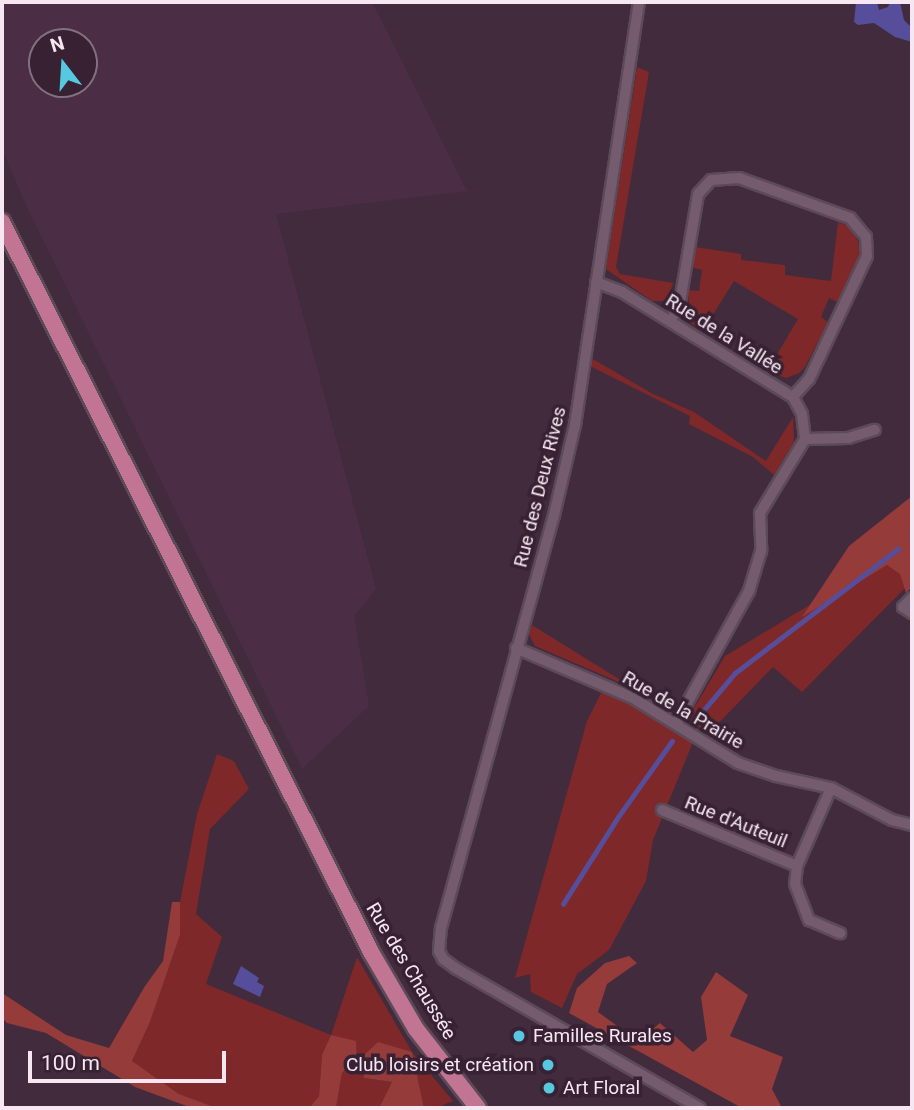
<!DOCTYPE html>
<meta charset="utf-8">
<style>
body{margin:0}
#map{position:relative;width:914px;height:1110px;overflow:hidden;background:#412b3c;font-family:Roboto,sans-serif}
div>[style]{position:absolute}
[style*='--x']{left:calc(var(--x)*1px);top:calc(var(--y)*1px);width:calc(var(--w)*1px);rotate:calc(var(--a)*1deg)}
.built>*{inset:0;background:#4b2e45}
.green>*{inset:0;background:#7f2829}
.forest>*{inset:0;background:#953b3a}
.water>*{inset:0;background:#564e9b}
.stream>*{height:4.5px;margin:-2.25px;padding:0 2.25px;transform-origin:2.25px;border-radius:2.25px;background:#564e9b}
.roads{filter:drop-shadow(2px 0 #5d4a59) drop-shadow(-2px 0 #5d4a59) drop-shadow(0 2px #5d4a59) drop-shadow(0 -2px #5d4a59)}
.street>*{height:10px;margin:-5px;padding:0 5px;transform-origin:5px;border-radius:5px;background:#745b6e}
.primary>*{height:16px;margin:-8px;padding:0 8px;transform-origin:8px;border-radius:8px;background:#c17593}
.dots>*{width:19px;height:19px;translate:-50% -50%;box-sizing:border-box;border:4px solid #372132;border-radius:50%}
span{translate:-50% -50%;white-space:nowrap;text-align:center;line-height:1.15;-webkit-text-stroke:7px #372132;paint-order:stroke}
.street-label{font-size:19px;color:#f6e7f2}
.poi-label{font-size:19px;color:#f6e7f2}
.left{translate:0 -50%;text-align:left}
.right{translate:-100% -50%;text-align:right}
.frame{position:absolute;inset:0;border:4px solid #f6e7f2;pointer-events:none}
.north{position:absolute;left:28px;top:28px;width:70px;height:70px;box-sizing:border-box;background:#372132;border:2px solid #83707f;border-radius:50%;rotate:343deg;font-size:19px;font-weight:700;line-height:28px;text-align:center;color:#f6e7f2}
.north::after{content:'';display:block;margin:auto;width:24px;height:32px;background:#56c9e0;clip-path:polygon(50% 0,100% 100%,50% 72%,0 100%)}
.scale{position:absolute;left:28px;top:1051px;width:198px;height:32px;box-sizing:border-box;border:4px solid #f6e7f2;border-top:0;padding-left:9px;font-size:21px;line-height:24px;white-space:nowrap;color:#f6e7f2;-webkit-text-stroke:5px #372132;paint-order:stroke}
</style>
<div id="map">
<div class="built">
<i style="clip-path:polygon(evenodd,2px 2px,372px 2px,467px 191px,276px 214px,376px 589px,354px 616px,369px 706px,302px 769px,26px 205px,2px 149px,2px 2px,42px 42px,84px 42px,84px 84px,42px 84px,42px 42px)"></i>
</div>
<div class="green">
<i style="clip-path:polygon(637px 67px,649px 72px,616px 267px,620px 274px,673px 283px,668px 298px,662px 301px,652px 301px,606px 269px)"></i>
<i style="clip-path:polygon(838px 222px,849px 227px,858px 241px,860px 250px,858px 260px,838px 302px,829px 298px,821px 317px,828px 322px,805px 367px,799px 373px,786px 378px,767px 371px,798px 319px,734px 281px,702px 332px,690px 322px,688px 290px,699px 291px,702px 270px,691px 267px,695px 247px,741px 254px,741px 260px,785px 265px,785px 275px,831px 281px)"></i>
<i style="clip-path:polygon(591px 358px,653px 394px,694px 412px,766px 461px,793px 417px,794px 442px,774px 475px,753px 457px,689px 424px,690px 416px,590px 366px)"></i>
<i style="clip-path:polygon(895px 549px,909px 584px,802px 692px,773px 667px,709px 733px,687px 720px,725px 656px,851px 580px)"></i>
<i style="clip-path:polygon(532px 625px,635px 689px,535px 646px,529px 634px)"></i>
<i style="clip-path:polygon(602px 691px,631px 702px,693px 742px,653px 840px,646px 881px,609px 950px,577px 974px,562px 1008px,531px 992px,530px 974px,515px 978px,587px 721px)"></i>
<i style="clip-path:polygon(217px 754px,234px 761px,249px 789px,210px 829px,196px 914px,222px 937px,206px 984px,331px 1035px,357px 957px,412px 1052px,453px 1101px,436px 1108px,424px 1108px,412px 1052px,364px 1078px,392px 1082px,379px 1108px,336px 1108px,342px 1073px,357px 1058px,356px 1042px,331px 1035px,322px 1056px,319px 1096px,309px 1108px,217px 1108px,179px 1094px,132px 1061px,150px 1022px,180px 935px,180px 902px,197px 814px)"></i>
</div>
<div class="forest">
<i style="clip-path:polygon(912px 496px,912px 587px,906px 593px,900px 574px,887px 565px,802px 617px,849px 546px)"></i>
<i style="clip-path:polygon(172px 902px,180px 902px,180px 935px,150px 1022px,132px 1061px,179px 1094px,217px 1108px,192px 1108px,135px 1087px,46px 1033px,7px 1023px,2px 1018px,2px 993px,66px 1035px,109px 1048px,145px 986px,163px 961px)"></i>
<i style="clip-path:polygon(629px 956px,637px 963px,607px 984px,598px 1012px,638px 1041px,660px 1023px,693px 1052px,707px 1040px,701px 997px,716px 972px,748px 995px,730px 1036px,783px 1057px,772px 1089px,782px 1108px,742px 1108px,569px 1013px,577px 988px,605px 963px)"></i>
<i style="clip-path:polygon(331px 1035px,356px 1041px,357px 1058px,342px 1073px,336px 1108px,309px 1108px,319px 1096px,322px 1055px)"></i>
<i style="clip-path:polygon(378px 1042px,412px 1052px,424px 1108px,379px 1108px,392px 1082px,364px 1078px,364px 1055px)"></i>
</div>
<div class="water">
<i style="clip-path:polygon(856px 2px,877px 2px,879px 10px,888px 7px,890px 2px,900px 2px,904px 20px,912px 28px,912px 42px,895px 37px,874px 23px,858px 25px,854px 22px)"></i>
<i style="clip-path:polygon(241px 966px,259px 978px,257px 982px,264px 986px,260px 997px,233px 984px)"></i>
</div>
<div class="stream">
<i style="--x:911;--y:535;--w:1;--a:0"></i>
<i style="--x:697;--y:718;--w:59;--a:-49.8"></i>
<i style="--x:735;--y:673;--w:205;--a:-37.3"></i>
<i style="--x:563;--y:904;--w:103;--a:-57.7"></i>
<i style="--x:618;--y:817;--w:93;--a:-54.6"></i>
</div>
<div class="roads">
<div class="street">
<i style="--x:639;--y:2;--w:428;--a:98.6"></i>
<i style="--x:575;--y:425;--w:92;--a:103.1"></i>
<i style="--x:554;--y:515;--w:427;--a:105.3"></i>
<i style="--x:441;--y:927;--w:24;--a:95"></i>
<i style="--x:439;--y:951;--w:9;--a:63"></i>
<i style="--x:443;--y:959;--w:17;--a:36"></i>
<i style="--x:457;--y:969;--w:280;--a:29.8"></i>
<i style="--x:596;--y:282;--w:28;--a:21"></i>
<i style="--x:622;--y:292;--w:201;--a:31.6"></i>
<i style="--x:793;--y:397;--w:19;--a:62"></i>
<i style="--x:802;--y:414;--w:25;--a:83"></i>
<i style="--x:805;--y:439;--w:87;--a:121.3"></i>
<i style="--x:760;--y:513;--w:38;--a:88"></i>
<i style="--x:761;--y:551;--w:42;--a:106.7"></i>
<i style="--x:749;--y:591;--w:151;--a:118.9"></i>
<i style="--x:671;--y:321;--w:21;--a:-65"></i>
<i style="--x:680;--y:302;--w:109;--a:-80.5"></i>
<i style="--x:698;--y:194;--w:19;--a:-47"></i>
<i style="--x:711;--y:180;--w:28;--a:-4"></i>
<i style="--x:739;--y:178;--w:118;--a:19.8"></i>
<i style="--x:850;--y:218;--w:25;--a:50"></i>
<i style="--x:866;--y:237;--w:19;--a:87"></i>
<i style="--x:867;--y:256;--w:136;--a:115.2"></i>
<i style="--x:809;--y:379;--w:24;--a:132"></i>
<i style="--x:805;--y:439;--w:43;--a:-1.3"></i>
<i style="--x:848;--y:438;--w:28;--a:-17"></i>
<i style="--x:912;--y:598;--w:13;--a:135"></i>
<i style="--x:903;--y:607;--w:11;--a:34"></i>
<i style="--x:516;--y:648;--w:127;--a:23.1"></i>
<i style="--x:633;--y:698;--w:123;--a:31.8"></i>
<i style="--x:738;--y:763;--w:40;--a:18.9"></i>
<i style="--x:776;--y:776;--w:56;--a:12.3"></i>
<i style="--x:831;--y:788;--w:69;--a:27.7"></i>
<i style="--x:892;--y:820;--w:21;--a:14"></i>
<i style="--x:831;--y:788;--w:85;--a:113.6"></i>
<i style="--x:797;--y:866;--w:18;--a:96"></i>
<i style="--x:795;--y:884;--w:39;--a:69"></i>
<i style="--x:809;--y:920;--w:34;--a:23"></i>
<i style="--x:662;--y:810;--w:146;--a:22.5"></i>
</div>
<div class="primary">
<i style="--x:2;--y:222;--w:818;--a:63.18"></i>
<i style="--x:371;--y:952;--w:89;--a:59.7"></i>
<i style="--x:416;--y:1029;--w:100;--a:51.9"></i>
</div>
</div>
<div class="dots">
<i style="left:519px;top:1036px;background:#56c9e0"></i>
<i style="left:548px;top:1065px;background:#56c9e0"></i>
<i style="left:549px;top:1088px;background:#56c9e0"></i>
</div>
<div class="street-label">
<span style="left:724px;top:334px;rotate:32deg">Rue de la Vallée</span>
<span style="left:540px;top:487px;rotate:-76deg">Rue des Deux Rives</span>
<span style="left:683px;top:710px;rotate:30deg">Rue de la Prairie</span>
<span style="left:736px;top:822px;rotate:22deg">Rue d'Auteuil</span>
<span style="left:411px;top:971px;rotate:59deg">Rue des Chaussée</span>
</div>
<div class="poi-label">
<span class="left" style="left:533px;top:1036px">Familles Rurales</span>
<span class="right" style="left:534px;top:1065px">Club loisirs et création</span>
<span class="left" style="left:563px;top:1088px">Art Floral</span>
</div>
<div class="frame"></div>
<div class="north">N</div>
<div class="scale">100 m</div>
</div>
